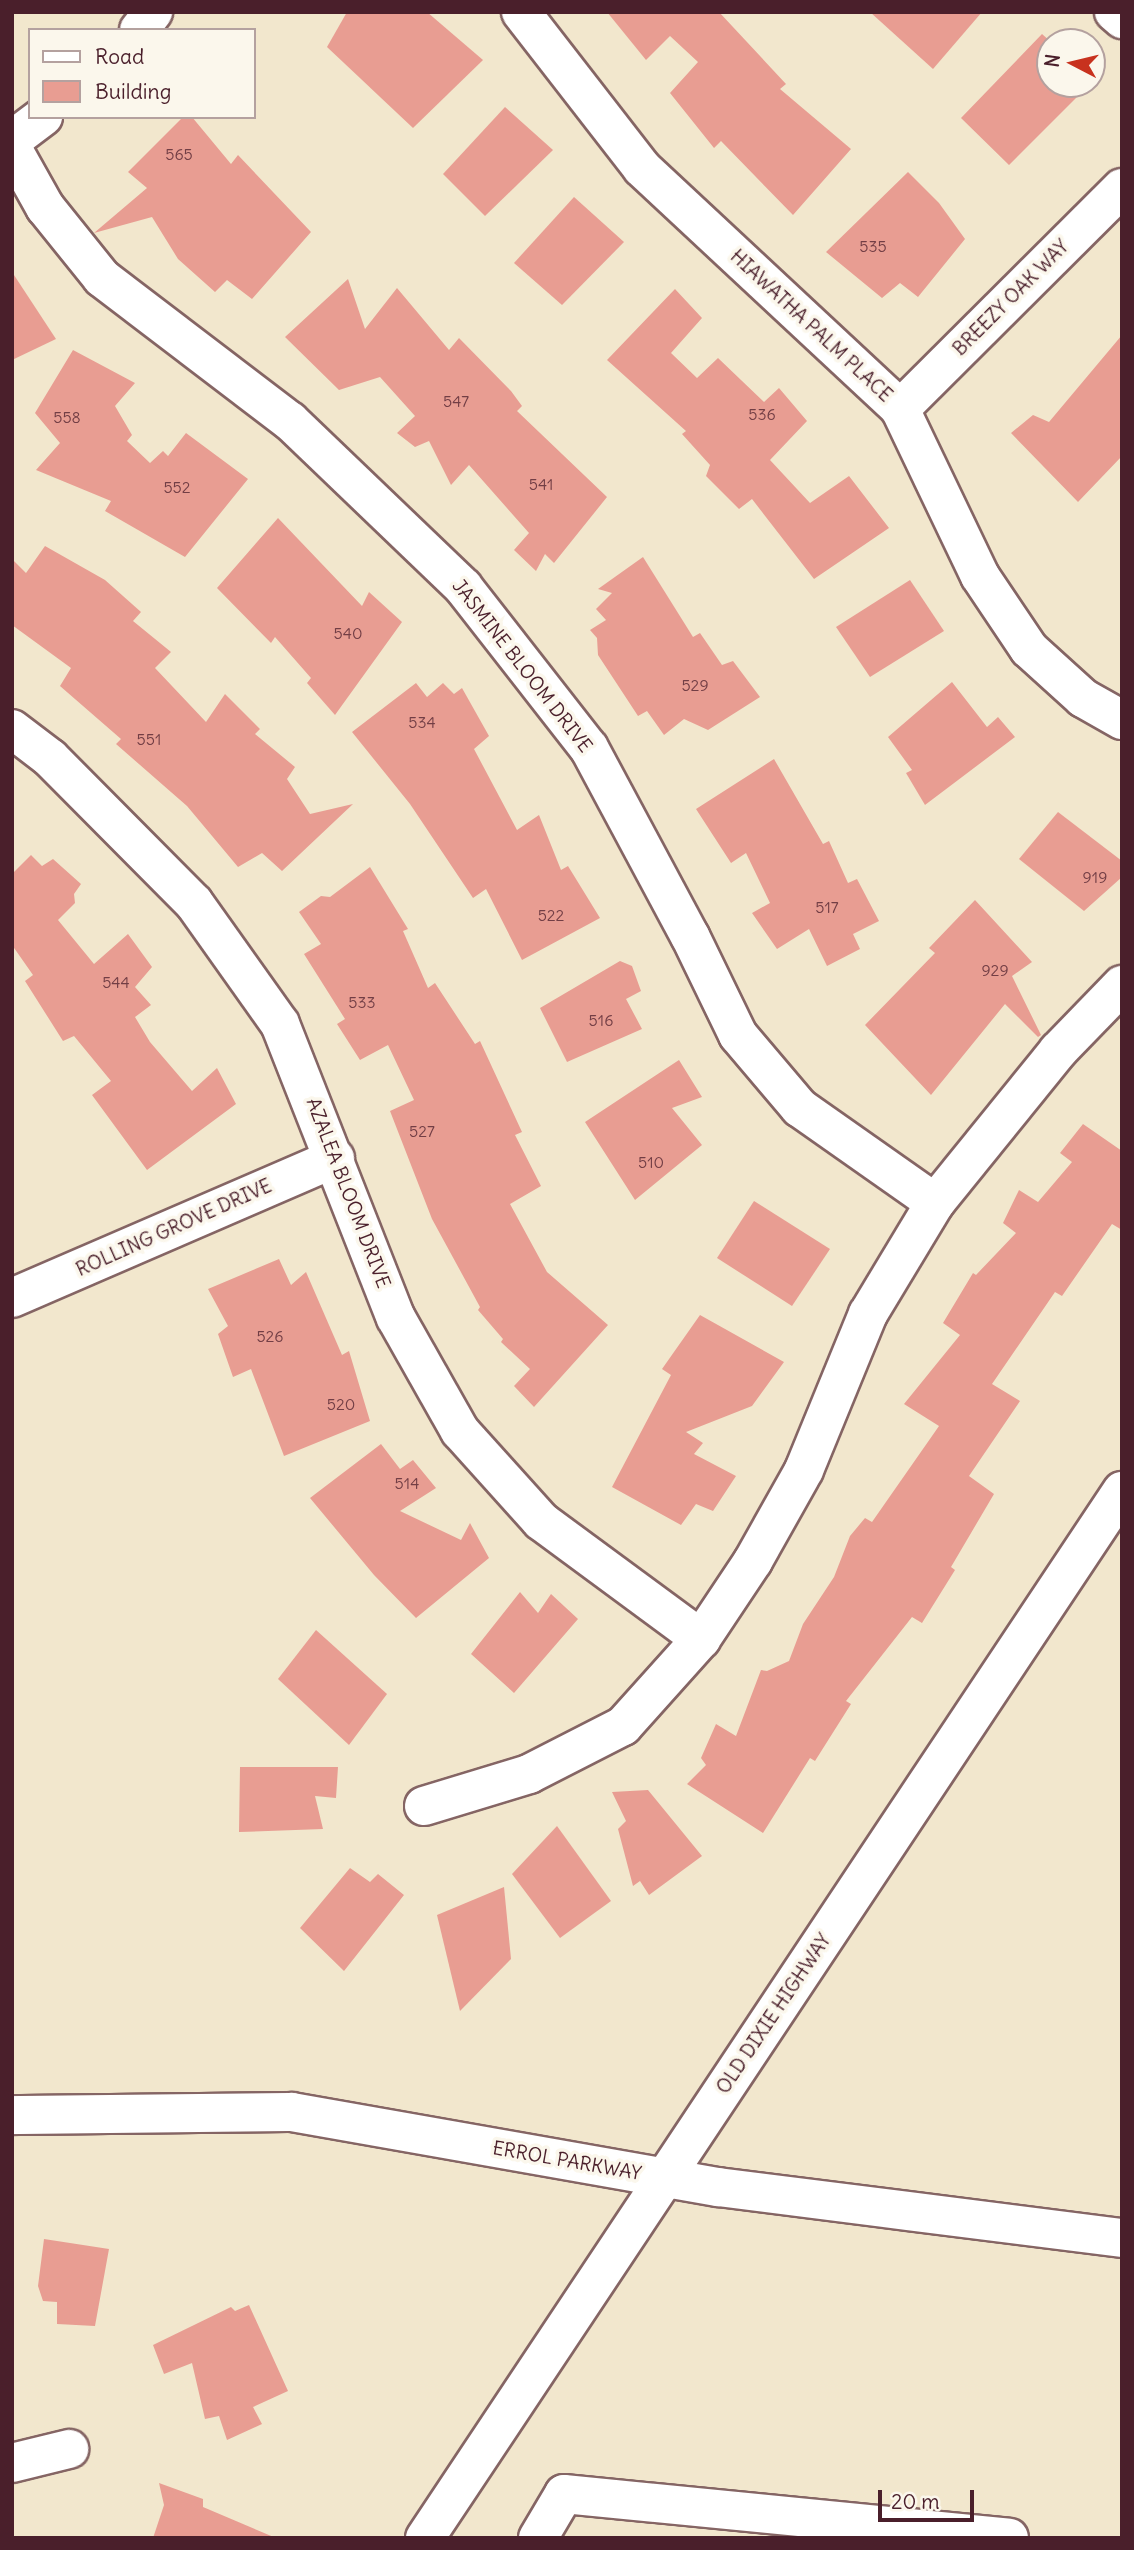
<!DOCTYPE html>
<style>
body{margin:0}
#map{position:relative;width:1134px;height:2550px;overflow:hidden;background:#f2e7cd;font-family:Delius,sans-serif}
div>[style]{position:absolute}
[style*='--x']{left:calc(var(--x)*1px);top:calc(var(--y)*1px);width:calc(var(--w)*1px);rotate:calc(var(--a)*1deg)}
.building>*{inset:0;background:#e89d92}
.roads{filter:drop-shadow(2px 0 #856564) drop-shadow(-2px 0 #856564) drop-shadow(0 2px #856564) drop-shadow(0 -2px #856564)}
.minor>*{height:38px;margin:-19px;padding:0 19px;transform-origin:19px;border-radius:19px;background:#fff}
span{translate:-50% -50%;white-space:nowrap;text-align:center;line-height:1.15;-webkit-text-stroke:7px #fbf7ec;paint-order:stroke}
.number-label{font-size:16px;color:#723e45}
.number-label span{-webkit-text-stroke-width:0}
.street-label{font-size:19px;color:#4a1f2b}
.frame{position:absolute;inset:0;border:14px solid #4a1f2b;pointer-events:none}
.legend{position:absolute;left:28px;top:28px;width:228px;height:91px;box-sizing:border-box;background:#fbf7ec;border:2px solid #b4a19f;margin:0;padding:9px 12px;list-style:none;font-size:21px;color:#4a1f2b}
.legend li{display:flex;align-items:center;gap:14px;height:35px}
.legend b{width:35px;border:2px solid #b4a19f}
.north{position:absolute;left:1036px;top:28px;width:70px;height:70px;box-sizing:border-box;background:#fbf7ec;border:2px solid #b4a19f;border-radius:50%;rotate:277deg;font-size:19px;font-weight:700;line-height:28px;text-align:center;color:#4a1f2b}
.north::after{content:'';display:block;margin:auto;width:24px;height:32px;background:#c8321e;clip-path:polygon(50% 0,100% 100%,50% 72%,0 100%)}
.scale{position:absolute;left:878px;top:2490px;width:96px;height:32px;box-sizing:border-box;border:4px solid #4a1f2b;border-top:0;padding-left:9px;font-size:21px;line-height:24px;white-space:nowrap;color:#4a1f2b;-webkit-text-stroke:5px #fbf7ec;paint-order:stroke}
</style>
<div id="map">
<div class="building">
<i style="clip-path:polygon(347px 12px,427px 12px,483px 60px,413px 128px,327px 47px)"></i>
<i style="clip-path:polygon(607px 12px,719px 12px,786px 84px,780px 89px,851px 149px,793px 215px,721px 141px,714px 148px,670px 93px,698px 62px,670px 36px,646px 60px)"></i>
<i style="clip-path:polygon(870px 12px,982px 12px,933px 69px)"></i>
<i style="clip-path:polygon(1042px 34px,1051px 42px,1050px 84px,1090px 84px,1009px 165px,961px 118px)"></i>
<i style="clip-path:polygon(505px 107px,553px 150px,485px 216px,443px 174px)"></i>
<i style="clip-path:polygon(183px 117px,192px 117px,231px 164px,238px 155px,311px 232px,252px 299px,227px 280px,215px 292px,178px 259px,152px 217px,94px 233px,147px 188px,128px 172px)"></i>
<i style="clip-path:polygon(908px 172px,939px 203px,965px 239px,918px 297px,900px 283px,882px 298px,826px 252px)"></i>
<i style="clip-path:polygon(574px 197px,624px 242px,562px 305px,514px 263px)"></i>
<i style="clip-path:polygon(12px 272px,56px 339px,12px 360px)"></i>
<i style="clip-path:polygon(348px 279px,365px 329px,397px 288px,449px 350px,459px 338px,511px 391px,522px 406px,517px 411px,607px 497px,554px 563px,545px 554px,536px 571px,514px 550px,529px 533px,469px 465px,451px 485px,429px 441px,415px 447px,397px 433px,415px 416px,380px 377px,339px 390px,285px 337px)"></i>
<i style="clip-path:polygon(675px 289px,702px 318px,671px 353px,697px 378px,718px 358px,764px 402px,779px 388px,807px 421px,770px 460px,810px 503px,849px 476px,889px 528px,814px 579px,752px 499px,739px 509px,706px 476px,710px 465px,682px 434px,686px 431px,607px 360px)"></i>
<i style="clip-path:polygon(1122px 335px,1122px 456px,1078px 502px,1011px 433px,1033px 415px,1049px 422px)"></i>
<i style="clip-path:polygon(73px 350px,135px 383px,115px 406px,132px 435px,127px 441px,150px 463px,163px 451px,168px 456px,186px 433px,248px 479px,185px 557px,105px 511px,111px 501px,36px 470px,60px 443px,35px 413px)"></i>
<i style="clip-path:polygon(278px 518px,362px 606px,369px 592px,402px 622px,335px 715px,307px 683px,311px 678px,275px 637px,271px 643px,217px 588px)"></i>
<i style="clip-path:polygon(45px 546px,105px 580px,141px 612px,133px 621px,171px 652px,155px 668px,206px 722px,225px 694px,260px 729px,255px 734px,295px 767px,287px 779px,310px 814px,353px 804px,282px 871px,262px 853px,238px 867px,187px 806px,116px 744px,121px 739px,60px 686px,71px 668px,12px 625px,12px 559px,26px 573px)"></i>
<i style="clip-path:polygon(643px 557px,693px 637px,700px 633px,722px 665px,733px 661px,760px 697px,708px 730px,684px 719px,664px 735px,647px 711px,638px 716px,598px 655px,597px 638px,590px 630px,606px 620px,596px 609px,612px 593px,598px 589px)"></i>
<i style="clip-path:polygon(910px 580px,944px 631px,870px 677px,836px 627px)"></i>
<i style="clip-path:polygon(952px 682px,987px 727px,998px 717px,1015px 737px,925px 805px,906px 773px,912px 770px,888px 737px)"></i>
<i style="clip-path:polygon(416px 683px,427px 697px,443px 683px,454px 694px,462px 688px,489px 736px,474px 749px,517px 830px,539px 815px,561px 870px,568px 866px,600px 918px,522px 960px,486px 889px,473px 898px,410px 804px,352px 732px)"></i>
<i style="clip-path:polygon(774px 759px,823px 844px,829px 841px,848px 883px,857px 879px,879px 921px,853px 934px,860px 949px,827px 966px,809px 929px,777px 949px,752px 913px,770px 903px,746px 853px,731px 863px,696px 809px)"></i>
<i style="clip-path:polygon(1058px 812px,1122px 861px,1122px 877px,1084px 911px,1019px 859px)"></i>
<i style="clip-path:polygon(31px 855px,42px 866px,53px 859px,81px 884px,74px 894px,75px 903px,58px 920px,94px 964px,128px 934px,152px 967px,135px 987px,151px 1005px,135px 1017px,150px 1042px,192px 1091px,217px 1068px,236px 1104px,147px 1170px,92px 1095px,111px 1081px,74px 1036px,63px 1041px,25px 981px,33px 975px,12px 945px,12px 874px)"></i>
<i style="clip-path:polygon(370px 867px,408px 929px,403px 931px,428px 988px,435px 983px,475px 1044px,480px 1041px,522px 1132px,515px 1135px,541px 1186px,510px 1204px,547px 1272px,608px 1325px,534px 1407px,514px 1386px,530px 1369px,501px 1342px,503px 1339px,478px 1310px,480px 1307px,432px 1219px,390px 1111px,414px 1100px,388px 1045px,360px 1060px,337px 1024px,345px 1019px,304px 954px,321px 944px,299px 912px,321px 896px,330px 897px)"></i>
<i style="clip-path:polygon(975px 900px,1032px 962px,1012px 976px,1041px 1035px,1038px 1037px,1005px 1004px,931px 1095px,865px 1025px,935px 953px,929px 948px)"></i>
<i style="clip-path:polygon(620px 961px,632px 966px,641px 991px,626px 999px,642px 1029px,567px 1062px,540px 1008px)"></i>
<i style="clip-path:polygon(679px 1060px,702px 1097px,672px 1108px,702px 1145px,635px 1200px,585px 1122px)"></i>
<i style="clip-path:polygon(1083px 1124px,1122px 1151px,1122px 1230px,1112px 1224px,1062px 1296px,1055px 1292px,992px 1384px,1020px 1401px,969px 1476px,994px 1494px,951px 1567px,955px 1570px,922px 1623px,912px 1617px,846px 1701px,851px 1704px,815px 1761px,810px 1758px,763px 1833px,687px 1784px,706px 1765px,701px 1758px,716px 1724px,736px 1736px,761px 1670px,767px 1671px,789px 1661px,803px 1624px,834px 1577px,850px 1536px,865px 1518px,872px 1522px,939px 1426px,904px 1404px,960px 1335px,943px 1323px,973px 1273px,976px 1275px,1016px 1233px,1003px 1223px,1019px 1190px,1038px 1202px,1072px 1162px,1060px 1153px)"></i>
<i style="clip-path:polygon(754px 1201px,830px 1249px,792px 1306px,717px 1258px)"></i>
<i style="clip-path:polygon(279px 1259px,291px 1285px,306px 1272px,342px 1355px,349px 1351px,370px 1421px,284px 1456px,251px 1369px,233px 1377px,218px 1334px,228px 1326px,208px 1289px)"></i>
<i style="clip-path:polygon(700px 1315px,784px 1362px,752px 1406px,686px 1432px,703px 1443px,694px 1454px,736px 1476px,713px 1511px,696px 1504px,681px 1525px,612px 1487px,671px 1375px,662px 1369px)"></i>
<i style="clip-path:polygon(381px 1444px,400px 1469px,413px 1460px,436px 1488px,400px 1511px,461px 1540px,470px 1523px,489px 1558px,416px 1618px,374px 1575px,310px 1498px)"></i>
<i style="clip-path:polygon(520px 1592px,538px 1613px,551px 1594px,578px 1619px,514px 1693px,471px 1654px)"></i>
<i style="clip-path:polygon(316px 1630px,387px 1694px,349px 1745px,278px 1679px)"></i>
<i style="clip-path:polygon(240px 1767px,338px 1767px,336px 1798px,315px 1796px,323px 1829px,239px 1832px)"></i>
<i style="clip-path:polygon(648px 1790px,702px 1856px,649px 1895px,640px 1881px,633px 1886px,618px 1829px,626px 1821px,612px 1792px)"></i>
<i style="clip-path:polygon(557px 1826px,611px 1901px,560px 1938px,512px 1874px)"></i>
<i style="clip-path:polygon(350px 1868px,370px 1882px,378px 1874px,404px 1895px,344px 1971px,300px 1928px)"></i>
<i style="clip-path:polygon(504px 1887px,511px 1959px,460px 2011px,437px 1915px)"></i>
<i style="clip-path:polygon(44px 2239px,109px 2249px,95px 2326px,57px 2324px,57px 2302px,43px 2301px,38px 2286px)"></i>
<i style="clip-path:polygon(249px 2305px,288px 2391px,253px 2407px,262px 2424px,227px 2440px,219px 2416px,205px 2419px,192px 2363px,164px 2374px,153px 2345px,231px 2307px,235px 2311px)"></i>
<i style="clip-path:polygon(159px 2483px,203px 2499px,203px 2507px,276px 2538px,153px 2538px,164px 2505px)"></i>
</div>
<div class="roads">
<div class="minor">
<i style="--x:521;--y:12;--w:197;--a:52.2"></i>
<i style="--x:642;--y:168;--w:353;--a:43"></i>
<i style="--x:900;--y:409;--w:185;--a:64.4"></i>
<i style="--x:980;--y:576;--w:88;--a:56.1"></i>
<i style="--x:1029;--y:649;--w:73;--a:42.2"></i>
<i style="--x:1083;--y:698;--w:45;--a:29.4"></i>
<i style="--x:1114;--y:12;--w:11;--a:41"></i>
<i style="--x:139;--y:30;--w:23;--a:-52"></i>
<i style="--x:12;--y:140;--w:39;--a:-37"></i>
<i style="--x:12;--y:148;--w:68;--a:60.8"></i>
<i style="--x:45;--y:207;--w:91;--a:51.2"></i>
<i style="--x:102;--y:278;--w:236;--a:37.3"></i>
<i style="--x:290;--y:421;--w:240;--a:43.8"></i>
<i style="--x:463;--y:587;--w:204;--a:52"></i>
<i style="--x:589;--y:748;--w:213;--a:61.8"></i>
<i style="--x:690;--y:936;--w:110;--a:64.1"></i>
<i style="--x:738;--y:1035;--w:96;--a:49.7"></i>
<i style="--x:800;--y:1108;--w:165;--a:35.1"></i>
<i style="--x:900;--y:409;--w:313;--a:-44.9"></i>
<i style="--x:12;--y:729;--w:48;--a:37.3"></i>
<i style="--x:50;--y:758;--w:204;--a:45.2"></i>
<i style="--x:194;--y:903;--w:148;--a:54.6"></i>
<i style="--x:280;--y:1024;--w:316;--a:68.5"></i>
<i style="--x:396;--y:1318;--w:130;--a:60.5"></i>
<i style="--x:460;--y:1431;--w:121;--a:48"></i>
<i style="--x:541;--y:1521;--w:199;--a:36.4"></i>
<i style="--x:12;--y:1298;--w:352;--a:-23.4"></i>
<i style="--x:424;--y:1806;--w:110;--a:-16.9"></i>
<i style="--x:529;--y:1774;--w:106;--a:-27.1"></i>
<i style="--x:623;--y:1726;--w:117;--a:-48.1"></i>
<i style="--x:701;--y:1639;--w:94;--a:-56.3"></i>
<i style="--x:753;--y:1561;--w:104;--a:-60.7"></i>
<i style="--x:804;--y:1470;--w:169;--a:-67.7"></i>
<i style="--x:868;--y:1314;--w:130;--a:-58.9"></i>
<i style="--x:935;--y:1203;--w:196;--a:-51"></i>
<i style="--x:1058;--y:1051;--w:92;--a:-45.9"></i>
<i style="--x:12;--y:2115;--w:280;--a:-0.6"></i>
<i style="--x:292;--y:2112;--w:433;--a:10"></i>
<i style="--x:718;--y:2187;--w:407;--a:7.2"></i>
<i style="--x:12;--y:2463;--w:59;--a:-13.8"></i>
<i style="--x:425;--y:2538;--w:1258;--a:-56.35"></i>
<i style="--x:538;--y:2538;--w:51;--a:-59.4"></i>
<i style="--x:564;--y:2494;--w:447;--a:5.6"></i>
</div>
</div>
<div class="number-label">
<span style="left:179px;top:154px">565</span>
<span style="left:873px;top:246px">535</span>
<span style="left:456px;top:401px">547</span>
<span style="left:762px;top:414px">536</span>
<span style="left:67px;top:417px">558</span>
<span style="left:541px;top:484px">541</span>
<span style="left:177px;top:487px">552</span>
<span style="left:348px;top:633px">540</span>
<span style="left:695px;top:685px">529</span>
<span style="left:422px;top:722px">534</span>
<span style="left:149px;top:739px">551</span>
<span style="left:1095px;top:877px">919</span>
<span style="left:827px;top:907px">517</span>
<span style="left:551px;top:915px">522</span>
<span style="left:995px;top:970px">929</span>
<span style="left:116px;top:982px">544</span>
<span style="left:362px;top:1002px">533</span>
<span style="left:601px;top:1020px">516</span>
<span style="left:422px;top:1131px">527</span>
<span style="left:651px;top:1162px">510</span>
<span style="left:270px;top:1336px">526</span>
<span style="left:341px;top:1404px">520</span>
<span style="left:407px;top:1483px">514</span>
</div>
<div class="street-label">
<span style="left:1011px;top:298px;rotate:-45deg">BREEZY OAK WAY</span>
<span style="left:811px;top:326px;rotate:43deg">HIAWATHA PALM PLACE</span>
<span style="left:522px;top:666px;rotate:52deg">JASMINE BLOOM DRIVE</span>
<span style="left:348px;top:1193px;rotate:69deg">AZALEA BLOOM DRIVE</span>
<span style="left:174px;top:1228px;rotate:-24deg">ROLLING GROVE DRIVE</span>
<span style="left:774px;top:2014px;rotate:-56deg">OLD DIXIE HIGHWAY</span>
<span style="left:567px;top:2161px;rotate:10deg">ERROL PARKWAY</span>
</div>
<div class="frame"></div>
<ul class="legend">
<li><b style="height:9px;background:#fff"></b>Road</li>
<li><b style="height:19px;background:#e89d92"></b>Building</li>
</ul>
<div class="north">N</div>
<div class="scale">20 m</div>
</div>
